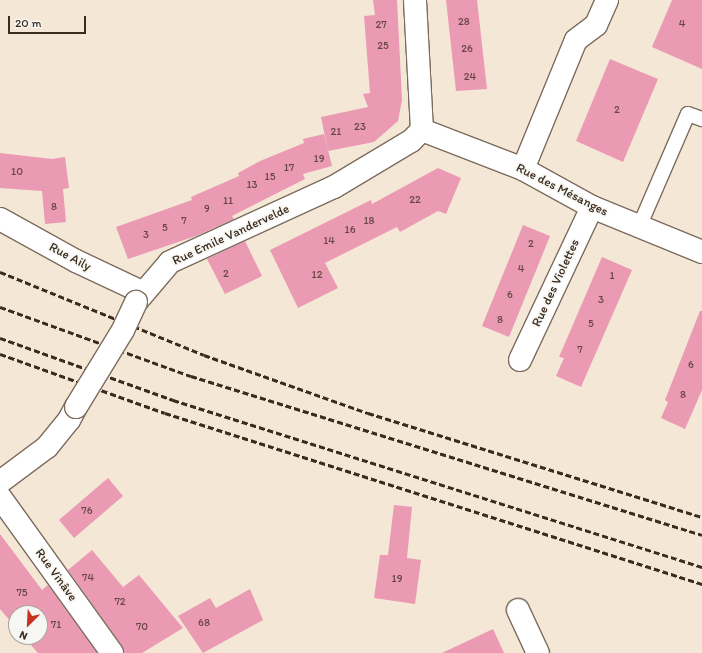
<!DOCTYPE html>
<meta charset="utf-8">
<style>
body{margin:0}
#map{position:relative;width:702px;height:653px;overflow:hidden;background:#f5e7d6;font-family:Itim,sans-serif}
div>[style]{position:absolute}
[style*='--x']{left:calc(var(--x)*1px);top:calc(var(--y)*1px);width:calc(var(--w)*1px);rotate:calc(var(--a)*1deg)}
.building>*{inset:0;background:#ea9ab3}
.roads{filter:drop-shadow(1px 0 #7c6c5e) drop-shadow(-1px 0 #7c6c5e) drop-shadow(0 1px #7c6c5e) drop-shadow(0 -1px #7c6c5e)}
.service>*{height:14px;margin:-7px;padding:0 7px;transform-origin:7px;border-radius:7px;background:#fff}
.minor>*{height:22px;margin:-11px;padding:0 11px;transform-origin:11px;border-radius:11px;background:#fff}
.rail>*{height:3px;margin-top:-1.5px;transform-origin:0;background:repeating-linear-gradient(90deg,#3b2a1e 0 6px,transparent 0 9px)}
.bridges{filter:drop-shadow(1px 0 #7c6c5e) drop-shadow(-1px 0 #7c6c5e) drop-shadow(0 1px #7c6c5e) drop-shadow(0 -1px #7c6c5e)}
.minor-bridge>*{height:22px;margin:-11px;padding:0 11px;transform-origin:11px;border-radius:11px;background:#fff}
span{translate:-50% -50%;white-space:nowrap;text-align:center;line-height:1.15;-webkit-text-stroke:3.5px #f6f6f2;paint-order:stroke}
.number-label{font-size:11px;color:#674643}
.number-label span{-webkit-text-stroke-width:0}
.street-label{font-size:13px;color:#3b2a1e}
.north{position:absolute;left:8px;top:605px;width:40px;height:40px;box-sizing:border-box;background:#f6f6f2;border:1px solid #aba49d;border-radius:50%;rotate:204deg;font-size:11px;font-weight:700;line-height:16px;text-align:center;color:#3b2a1e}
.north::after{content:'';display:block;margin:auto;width:14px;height:18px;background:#c8321e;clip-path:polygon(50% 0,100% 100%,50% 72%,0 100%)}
.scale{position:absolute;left:8px;top:16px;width:78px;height:18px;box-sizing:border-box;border:2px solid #3b2a1e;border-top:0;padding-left:5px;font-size:12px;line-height:14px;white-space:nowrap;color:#3b2a1e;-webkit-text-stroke:3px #f6f6f2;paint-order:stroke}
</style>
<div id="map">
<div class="building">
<i style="clip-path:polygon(373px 0,397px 0,402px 100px,398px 121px,374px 142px,328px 151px,321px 117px,368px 107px,363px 94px,370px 93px,364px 16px,375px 15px)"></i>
<i style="clip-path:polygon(446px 0,477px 0,487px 89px,456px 91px)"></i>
<i style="clip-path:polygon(672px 0,702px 0,702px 69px,652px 47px)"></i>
<i style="clip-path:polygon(610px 59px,658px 79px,623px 162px,576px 141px)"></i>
<i style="clip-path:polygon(324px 134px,332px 166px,303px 174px,305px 179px,232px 216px,234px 219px,196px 236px,128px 259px,116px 227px,192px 200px,191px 197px,239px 176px,238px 173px,260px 161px,304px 143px,303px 139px)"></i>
<i style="clip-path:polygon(0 153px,52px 159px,65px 157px,69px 188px,63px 189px,66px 222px,45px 224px,42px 191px,0 188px)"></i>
<i style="clip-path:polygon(438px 168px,461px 178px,446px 214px,438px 211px,400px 232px,397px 227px,325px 263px,338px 288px,298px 308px,270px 250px,371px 200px,372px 204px)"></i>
<i style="clip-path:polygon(523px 225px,550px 236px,509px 337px,482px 326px)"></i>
<i style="clip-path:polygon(245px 241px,262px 276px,225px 294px,207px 259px)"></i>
<i style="clip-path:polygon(602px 257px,632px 270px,581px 387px,556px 376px,564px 358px,559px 357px)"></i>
<i style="clip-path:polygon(700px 311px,702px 311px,702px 390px,685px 429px,661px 418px,668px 402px,665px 400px)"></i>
<i style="clip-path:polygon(108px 478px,123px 496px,74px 538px,59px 520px)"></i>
<i style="clip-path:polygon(394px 505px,412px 507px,407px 558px,421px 560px,415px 604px,374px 598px,380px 555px,388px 555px)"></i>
<i style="clip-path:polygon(0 534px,42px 590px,48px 585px,97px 653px,38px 653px,24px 637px,40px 637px,40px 613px,16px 613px,16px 628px,0 609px)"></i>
<i style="clip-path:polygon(92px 550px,123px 587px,139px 575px,183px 628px,142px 653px,124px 653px,122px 646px,68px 570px)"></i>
<i style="clip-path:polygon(250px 589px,263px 620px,203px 653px,178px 616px,210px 598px,216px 608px)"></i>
<i style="clip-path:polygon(493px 629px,504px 653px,442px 653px)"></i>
</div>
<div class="roads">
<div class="service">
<i style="--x:639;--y:227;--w:123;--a:-66.6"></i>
<i style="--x:688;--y:114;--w:15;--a:20"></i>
</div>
<div class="minor">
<i style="--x:422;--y:130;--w:108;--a:21.1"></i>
<i style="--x:523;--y:169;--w:79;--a:28.8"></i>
<i style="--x:592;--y:207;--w:119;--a:22.2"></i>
<i style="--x:523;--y:169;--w:139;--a:-67.7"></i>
<i style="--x:576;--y:40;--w:25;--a:-37"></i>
<i style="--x:596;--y:25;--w:27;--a:-66"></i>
<i style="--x:0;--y:219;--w:87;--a:28.9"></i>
<i style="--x:76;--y:261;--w:73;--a:25.2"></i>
<i style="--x:136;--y:302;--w:52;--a:-49.6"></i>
<i style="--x:170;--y:262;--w:180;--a:-24.6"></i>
<i style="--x:334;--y:187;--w:90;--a:-30.9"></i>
<i style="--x:411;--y:141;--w:16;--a:-45"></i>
<i style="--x:422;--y:130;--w:130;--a:-93.1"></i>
<i style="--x:520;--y:360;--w:169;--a:-64.8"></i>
<i style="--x:0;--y:482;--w:59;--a:-36.7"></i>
<i style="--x:47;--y:447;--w:35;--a:-51"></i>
<i style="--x:69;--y:420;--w:15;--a:-62"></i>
<i style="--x:0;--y:497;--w:192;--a:54.3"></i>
<i style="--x:518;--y:610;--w:47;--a:65.1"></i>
</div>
</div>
<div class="rail">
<i style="--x:0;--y:272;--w:220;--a:22.1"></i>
<i style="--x:204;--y:355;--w:174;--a:19.5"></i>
<i style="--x:368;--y:413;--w:350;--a:17.3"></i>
<i style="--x:0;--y:307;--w:203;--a:19.9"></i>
<i style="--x:191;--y:376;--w:535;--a:17.28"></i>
<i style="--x:0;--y:338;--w:184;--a:19.7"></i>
<i style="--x:173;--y:400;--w:555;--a:17.52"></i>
<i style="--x:0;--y:354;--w:175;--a:19.7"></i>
<i style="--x:165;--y:413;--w:564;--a:17.66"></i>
</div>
<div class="bridges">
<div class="minor-bridge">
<i style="--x:76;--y:407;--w:90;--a:-58.6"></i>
<i style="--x:123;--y:330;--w:31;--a:-65"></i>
</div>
</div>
<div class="number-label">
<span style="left:464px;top:22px">28</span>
<span style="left:682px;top:24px">4</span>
<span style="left:381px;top:25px">27</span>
<span style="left:383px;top:46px">25</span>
<span style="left:467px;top:49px">26</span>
<span style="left:470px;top:77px">24</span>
<span style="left:617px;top:110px">2</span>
<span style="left:360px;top:127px">23</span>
<span style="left:336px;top:132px">21</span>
<span style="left:319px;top:159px">19</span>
<span style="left:289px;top:168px">17</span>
<span style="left:17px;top:172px">10</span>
<span style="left:270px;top:177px">15</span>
<span style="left:252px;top:185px">13</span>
<span style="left:415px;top:200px">22</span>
<span style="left:228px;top:201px">11</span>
<span style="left:54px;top:207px">8</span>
<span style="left:207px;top:209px">9</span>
<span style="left:184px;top:221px">7</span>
<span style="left:369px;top:221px">18</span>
<span style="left:165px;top:228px">5</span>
<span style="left:350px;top:230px">16</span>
<span style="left:146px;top:235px">3</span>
<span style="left:329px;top:241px">14</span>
<span style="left:531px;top:244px">2</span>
<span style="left:521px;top:269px">4</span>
<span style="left:226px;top:274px">2</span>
<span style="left:317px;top:275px">12</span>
<span style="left:612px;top:276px">1</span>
<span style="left:510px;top:295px">6</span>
<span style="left:601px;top:300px">3</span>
<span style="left:500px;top:320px">8</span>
<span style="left:591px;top:324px">5</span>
<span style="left:580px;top:350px">7</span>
<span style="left:691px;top:365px">6</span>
<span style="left:683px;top:395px">8</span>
<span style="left:87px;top:511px">76</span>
<span style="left:88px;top:578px">74</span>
<span style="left:397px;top:579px">19</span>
<span style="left:22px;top:593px">75</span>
<span style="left:120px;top:602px">72</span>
<span style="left:204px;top:623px">68</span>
<span style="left:56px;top:625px">71</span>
<span style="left:142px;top:627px">70</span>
</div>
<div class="street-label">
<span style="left:562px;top:190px;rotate:27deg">Rue des Mésanges</span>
<span style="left:231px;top:235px;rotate:-25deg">Rue Emile Vandervelde</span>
<span style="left:70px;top:257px;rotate:28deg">Rue Aily</span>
<span style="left:556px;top:283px;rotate:-65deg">Rue des Violettes</span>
<span style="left:56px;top:575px;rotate:54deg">Rue Vinâve</span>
</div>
<div class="north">N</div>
<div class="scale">20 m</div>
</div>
